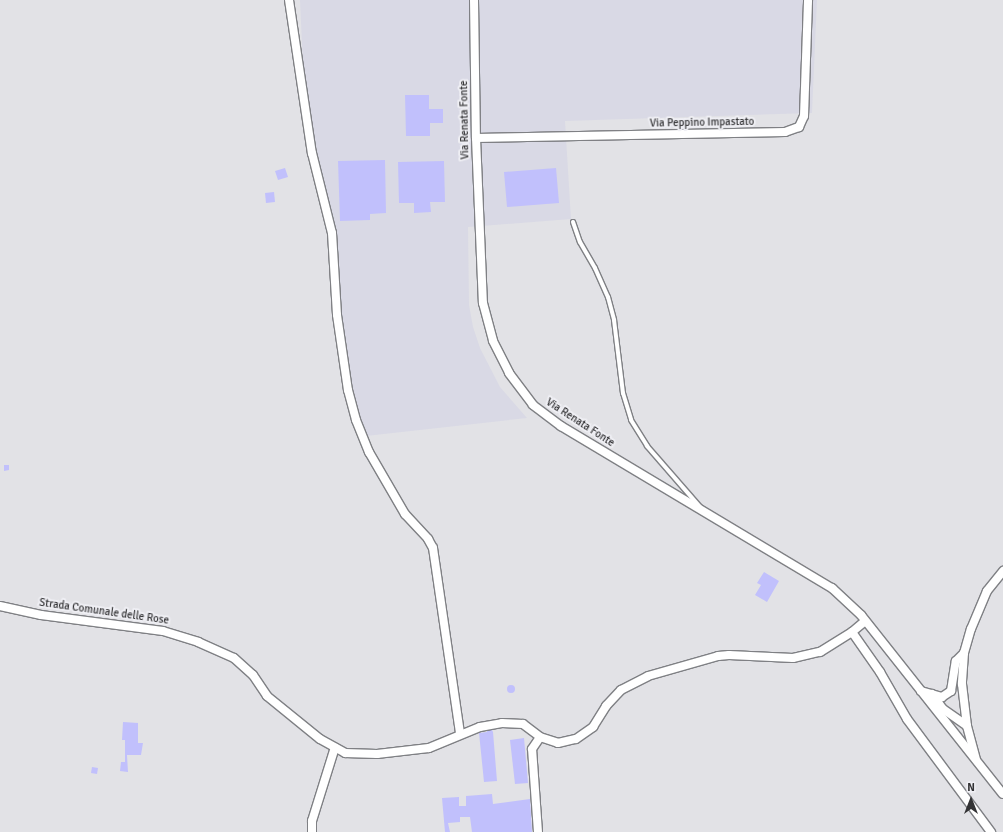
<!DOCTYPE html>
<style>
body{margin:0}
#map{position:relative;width:1003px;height:832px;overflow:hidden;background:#e2e2e6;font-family:Signika,sans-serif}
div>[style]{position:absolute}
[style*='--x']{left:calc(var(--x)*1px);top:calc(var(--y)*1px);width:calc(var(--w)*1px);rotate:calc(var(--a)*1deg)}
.built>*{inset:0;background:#d9d9e5}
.building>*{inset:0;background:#c1c0fc}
.round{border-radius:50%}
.roads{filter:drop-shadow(1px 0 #7f8084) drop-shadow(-1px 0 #7f8084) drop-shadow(0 1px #7f8084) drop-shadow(0 -1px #7f8084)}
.lane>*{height:4px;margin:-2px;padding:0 2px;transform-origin:2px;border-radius:2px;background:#fff}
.street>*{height:8px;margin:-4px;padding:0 4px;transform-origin:4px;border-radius:4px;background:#fff}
span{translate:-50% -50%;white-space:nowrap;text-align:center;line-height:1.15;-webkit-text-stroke:4px #efeff4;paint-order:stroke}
.street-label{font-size:11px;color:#333335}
.north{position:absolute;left:951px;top:780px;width:40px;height:40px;-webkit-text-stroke:3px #efeff4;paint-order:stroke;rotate:0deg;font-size:11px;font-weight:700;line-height:16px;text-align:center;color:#333335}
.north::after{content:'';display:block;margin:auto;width:14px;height:18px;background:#333335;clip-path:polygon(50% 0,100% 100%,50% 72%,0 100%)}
</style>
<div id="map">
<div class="built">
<i style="clip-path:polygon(300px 0,817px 0,812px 113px,565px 121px,571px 219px,468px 227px,469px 305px,473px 327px,480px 348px,500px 387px,527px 418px,366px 436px,353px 400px,344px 353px,338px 294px,304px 88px)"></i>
</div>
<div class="building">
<i style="clip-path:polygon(405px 95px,429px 95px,429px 109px,443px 109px,443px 123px,430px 123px,430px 136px,406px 136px)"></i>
<i style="clip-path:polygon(385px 160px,386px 213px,370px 214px,370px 220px,340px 221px,338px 161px)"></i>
<i style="clip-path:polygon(444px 161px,445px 202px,430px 202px,431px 212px,414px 213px,414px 203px,399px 203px,398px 162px)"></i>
<i style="clip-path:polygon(285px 168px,288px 177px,278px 180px,275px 171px)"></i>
<i style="clip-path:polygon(556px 168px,559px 203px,507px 207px,504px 172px)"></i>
<i style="clip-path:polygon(274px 192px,275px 202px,266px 203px,265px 193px)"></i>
<i style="clip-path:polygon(4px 465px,9px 465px,9px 470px,4px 471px)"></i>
<i style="clip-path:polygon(764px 572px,779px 581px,767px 602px,755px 595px,761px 585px,757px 583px)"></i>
<i class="round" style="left:507px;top:685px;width:8px;height:8px"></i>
<i style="clip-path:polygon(123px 722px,138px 723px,138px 743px,143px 743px,141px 755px,127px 755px,128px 772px,120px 771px,121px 762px,125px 762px,125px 740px,122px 740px)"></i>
<i style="clip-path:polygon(487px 730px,492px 730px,493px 732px,497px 781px,484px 782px,479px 733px,487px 732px)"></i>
<i style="clip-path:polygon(524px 738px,528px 783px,515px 784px,510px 740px)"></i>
<i style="clip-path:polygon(92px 767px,98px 768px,97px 774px,91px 773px)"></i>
<i style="clip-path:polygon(492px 794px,493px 804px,530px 799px,532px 832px,472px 832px,470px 817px,460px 817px,460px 822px,448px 823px,450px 832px,445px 832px,442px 798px,459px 797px,459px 806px,466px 806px,466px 796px)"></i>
</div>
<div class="roads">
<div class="lane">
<i style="--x:573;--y:222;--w:21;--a:71"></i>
<i style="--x:580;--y:242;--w:30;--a:60"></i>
<i style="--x:595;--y:268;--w:32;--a:66"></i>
<i style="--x:608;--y:297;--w:24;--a:75"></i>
<i style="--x:614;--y:320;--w:74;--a:83"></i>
<i style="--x:623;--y:393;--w:28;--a:73"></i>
<i style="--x:631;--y:420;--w:31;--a:58"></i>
<i style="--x:647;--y:446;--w:81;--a:49"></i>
</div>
<div class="street">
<i style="--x:289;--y:0;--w:155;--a:81.5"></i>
<i style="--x:312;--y:153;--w:82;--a:76"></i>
<i style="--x:332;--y:233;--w:82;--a:86.5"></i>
<i style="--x:337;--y:315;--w:76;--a:81.7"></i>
<i style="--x:348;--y:390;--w:31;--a:75"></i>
<i style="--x:356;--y:420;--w:35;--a:68"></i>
<i style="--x:369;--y:452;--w:72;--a:59.9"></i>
<i style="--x:405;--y:514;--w:34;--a:47"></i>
<i style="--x:428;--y:539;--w:10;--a:61"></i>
<i style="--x:433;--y:548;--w:188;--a:81.7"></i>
<i style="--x:474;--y:0;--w:138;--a:89.2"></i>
<i style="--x:476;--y:138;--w:165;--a:87.6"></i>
<i style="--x:483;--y:303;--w:39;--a:75"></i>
<i style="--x:493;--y:341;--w:36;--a:63"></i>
<i style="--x:509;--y:373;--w:40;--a:53"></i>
<i style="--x:533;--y:405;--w:35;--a:37"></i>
<i style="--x:561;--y:426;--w:316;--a:30.9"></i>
<i style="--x:832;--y:588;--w:40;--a:43"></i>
<i style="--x:861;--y:615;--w:228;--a:51.6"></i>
<i style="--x:476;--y:138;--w:309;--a:-1.1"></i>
<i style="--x:785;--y:132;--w:15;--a:-20"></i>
<i style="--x:799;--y:127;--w:12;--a:-66"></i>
<i style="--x:804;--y:116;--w:116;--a:-88"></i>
<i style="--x:0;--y:606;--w:42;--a:12.4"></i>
<i style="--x:41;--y:615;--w:123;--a:7.5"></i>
<i style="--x:163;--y:631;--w:37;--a:17"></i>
<i style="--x:198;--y:642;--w:39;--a:24"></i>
<i style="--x:234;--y:658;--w:25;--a:42"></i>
<i style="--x:253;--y:675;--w:25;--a:56"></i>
<i style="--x:267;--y:696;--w:68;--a:39.1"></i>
<i style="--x:320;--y:739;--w:29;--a:29"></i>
<i style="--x:345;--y:753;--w:32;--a:2"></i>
<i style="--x:377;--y:754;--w:52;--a:-6.6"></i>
<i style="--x:429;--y:748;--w:55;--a:-22.4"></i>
<i style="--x:480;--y:727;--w:22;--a:-10"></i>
<i style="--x:502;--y:723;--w:21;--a:3"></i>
<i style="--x:523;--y:724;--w:21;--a:37"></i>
<i style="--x:540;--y:737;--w:19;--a:18"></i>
<i style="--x:558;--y:743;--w:18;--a:-13"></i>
<i style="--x:576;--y:739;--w:21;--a:-35"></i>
<i style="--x:593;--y:727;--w:25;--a:-58"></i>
<i style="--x:606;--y:706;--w:22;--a:-47"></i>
<i style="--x:621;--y:690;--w:30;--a:-27"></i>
<i style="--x:648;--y:676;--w:73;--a:-15.9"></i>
<i style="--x:718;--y:656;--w:11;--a:-5"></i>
<i style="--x:729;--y:655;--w:64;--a:2.7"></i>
<i style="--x:793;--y:658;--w:28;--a:-13"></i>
<i style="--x:820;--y:652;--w:38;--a:-32"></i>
<i style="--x:852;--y:632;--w:17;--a:-40"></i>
<i style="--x:852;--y:632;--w:49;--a:55"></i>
<i style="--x:880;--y:672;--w:54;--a:60.1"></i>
<i style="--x:907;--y:719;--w:141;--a:53.4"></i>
<i style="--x:964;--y:653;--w:25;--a:-74"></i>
<i style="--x:971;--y:629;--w:41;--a:-67.2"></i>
<i style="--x:987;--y:591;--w:26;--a:-51"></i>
<i style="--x:921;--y:691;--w:22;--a:16"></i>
<i style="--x:942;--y:697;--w:11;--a:-34"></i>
<i style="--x:951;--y:691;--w:30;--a:-81"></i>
<i style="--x:956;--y:661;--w:11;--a:-45"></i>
<i style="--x:964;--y:653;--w:31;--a:94"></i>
<i style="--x:962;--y:684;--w:42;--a:83.2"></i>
<i style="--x:967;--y:726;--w:34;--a:75"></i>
<i style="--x:932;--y:694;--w:19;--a:54"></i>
<i style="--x:943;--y:709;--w:29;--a:35"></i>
<i style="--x:312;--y:832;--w:11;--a:-90"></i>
<i style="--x:312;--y:821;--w:77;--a:-72.7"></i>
<i style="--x:538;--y:832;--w:83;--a:-94.1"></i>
<i style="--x:532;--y:749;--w:14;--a:-56"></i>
</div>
</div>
<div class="street-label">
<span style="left:465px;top:120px;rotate:-91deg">Via Renata Fonte</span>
<span style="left:702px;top:123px;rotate:-1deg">Via Peppino Impastato</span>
<span style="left:580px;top:423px;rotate:33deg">Via Renata Fonte</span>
<span style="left:104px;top:612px;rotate:8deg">Strada Comunale delle Rose</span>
</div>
<div class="north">N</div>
</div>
